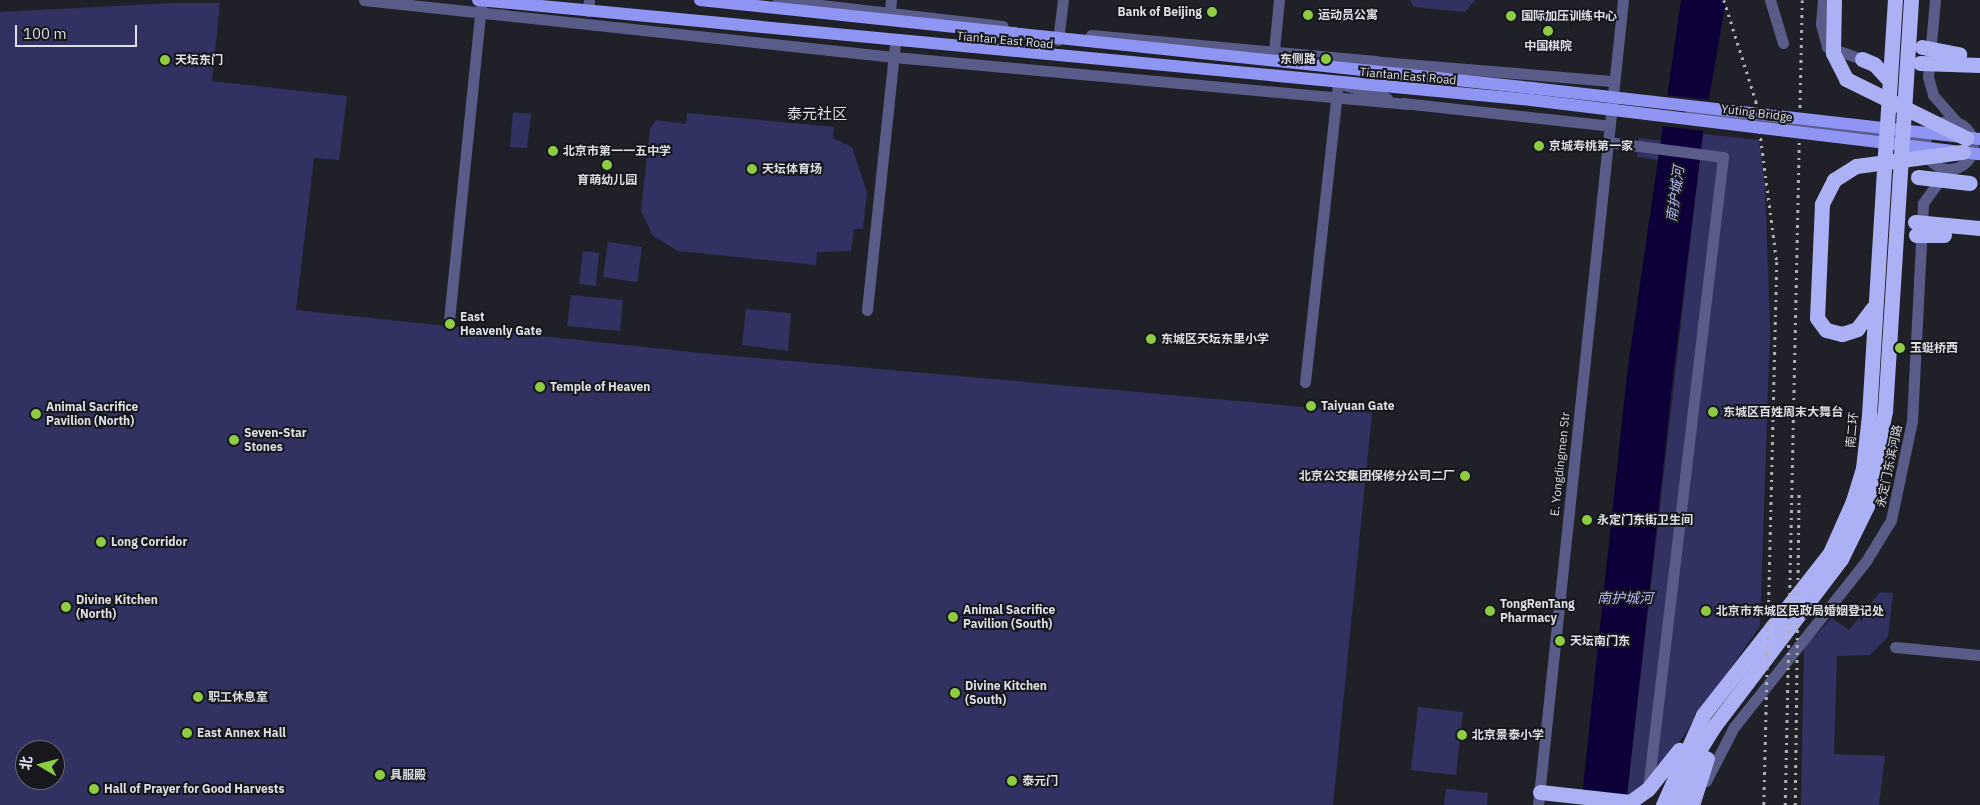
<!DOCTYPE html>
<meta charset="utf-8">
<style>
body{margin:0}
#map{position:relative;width:1980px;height:805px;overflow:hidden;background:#202128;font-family:"IBM Plex Sans","Noto Sans SC",sans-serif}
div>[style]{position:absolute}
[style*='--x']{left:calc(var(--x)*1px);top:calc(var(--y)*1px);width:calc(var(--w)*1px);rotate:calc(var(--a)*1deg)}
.green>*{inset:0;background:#313162}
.water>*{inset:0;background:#0d0039}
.pier>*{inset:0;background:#202128}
.minor>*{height:11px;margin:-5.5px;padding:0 5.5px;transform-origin:5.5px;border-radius:5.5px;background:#595b89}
.minor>.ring{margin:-5.5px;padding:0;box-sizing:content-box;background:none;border:11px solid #595b89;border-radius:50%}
.major>*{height:12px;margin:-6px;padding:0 6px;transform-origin:6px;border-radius:6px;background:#9094f3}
.highway>*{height:15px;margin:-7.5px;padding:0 7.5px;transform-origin:7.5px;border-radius:7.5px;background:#acb1f6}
.rail>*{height:2.5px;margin-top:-1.25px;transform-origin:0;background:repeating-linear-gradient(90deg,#b0b1b7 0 2.5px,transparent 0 7.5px)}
.major-bridge>*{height:12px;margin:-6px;padding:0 6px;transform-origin:6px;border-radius:6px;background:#9094f3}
.highway-bridge>*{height:15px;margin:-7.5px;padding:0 7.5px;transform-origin:7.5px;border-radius:7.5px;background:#acb1f6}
.dots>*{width:14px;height:14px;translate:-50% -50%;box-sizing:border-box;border:2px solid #17181e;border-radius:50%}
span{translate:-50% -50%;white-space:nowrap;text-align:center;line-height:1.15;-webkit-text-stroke:4px #17181e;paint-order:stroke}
.poi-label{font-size:12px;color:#dedfe4;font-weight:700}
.right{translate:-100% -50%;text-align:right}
.left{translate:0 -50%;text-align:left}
.street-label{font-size:12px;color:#dedfe4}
.water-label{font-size:14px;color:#b5b9f2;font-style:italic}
.quarter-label{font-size:15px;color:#dedfe4}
.north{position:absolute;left:15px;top:740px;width:50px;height:50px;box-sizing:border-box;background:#17181e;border:1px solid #67686d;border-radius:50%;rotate:278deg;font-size:14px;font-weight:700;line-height:20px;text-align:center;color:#dedfe4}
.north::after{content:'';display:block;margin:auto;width:18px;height:22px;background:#8ecd43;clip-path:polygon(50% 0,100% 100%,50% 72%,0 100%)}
.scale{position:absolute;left:15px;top:25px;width:122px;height:22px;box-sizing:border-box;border:2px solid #dedfe4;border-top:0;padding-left:6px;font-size:15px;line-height:18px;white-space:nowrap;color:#dedfe4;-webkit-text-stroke:4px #17181e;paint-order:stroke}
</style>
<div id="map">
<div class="green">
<i style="clip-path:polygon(1410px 0,1475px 0,1465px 12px,1414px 7px)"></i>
<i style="clip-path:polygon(evenodd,174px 3px,220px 3px,212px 81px,347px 96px,339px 160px,314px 158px,296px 310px,701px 353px,1372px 413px,1333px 805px,0 805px,0 12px,174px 3px,25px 750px,55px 750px,55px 780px,25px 780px,25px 750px)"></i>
<i style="clip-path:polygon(513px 112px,531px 114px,527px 148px,510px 147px)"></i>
<i style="clip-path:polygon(687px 113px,834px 127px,833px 138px,852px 147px,867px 192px,863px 229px,854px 229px,851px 251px,817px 252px,816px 265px,678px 251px,653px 236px,641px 211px,650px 129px,656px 120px,686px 124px)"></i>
<i style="clip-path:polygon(1703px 134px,1759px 140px,1765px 186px,1770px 329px,1760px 626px,1654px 778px,1627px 796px,1699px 166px,1637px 157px,1639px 138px,1701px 145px)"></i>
<i style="clip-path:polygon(608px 242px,642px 247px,637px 282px,603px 277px)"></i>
<i style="clip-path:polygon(583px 251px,599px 253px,596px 286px,579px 284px)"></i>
<i style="clip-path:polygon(571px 295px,623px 300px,620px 331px,567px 326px)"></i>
<i style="clip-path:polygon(746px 309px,791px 313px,788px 351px,742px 345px)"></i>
<i style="clip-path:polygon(1880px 592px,1893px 593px,1888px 637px,1870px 655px,1837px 656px,1834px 754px,1885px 756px,1879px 805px,1801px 805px,1804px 647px,1832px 618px,1849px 630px)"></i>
<i style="clip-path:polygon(1418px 707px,1463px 712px,1456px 775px,1411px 770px)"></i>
<i style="clip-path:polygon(1446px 789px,1488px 793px,1487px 805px,1444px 805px)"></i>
</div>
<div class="water">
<i style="clip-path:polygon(1681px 0,1726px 0,1703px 134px,1673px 377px,1626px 805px,1581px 805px,1627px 374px)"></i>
</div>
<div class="pier">
<i style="clip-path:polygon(1663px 95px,1712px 100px,1706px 131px,1659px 126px)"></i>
</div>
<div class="minor">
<i style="--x:364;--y:0;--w:533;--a:6.14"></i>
<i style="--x:894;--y:57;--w:516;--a:5.22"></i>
<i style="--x:778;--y:0;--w:226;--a:6.6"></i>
<i style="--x:1770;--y:0;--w:45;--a:73.2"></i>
<i style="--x:1823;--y:0;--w:24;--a:95"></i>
<i style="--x:1821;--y:24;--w:24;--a:75"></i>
<i style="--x:1827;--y:47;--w:37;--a:19"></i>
<i style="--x:1935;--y:0;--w:77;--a:95.2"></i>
<i style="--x:1928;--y:77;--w:19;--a:74"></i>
<i style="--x:1933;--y:95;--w:35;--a:49"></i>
<i style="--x:588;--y:11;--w:11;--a:-85"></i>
<i style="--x:889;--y:19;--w:19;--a:-84"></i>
<i style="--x:1091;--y:35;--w:286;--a:5.2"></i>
<i style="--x:1058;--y:40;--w:40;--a:-82.9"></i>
<i style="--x:1273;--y:60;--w:60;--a:-84.3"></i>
<i style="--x:1369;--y:61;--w:246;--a:4.7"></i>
<i style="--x:1403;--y:103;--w:208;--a:6.3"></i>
<i style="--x:1691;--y:112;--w:228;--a:6.8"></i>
<i style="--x:1917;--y:139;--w:11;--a:-27"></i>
<i class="ring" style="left:1925px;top:121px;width:37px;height:37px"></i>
<i style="--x:1608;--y:142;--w:116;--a:7.4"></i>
<i style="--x:1723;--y:157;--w:636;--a:96.77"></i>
<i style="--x:867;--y:310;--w:268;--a:-84"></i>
<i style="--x:449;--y:320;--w:316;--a:-84.2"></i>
<i style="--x:1305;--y:382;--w:301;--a:-83.7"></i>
<i style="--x:1338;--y:83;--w:51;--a:17"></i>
<i style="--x:1895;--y:647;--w:85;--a:5.4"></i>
<i style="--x:1706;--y:781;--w:61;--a:-62.6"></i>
<i style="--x:1734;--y:727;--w:212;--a:-51.5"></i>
<i style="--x:1866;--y:561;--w:48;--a:-58.6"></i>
<i style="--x:1891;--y:520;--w:101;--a:-78"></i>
<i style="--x:1912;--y:421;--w:218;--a:-87.1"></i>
<i style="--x:1923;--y:203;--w:42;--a:-53.7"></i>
<i style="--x:1538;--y:805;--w:809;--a:-83.97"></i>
</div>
<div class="major">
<i style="--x:478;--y:0;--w:1058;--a:5.42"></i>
<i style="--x:700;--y:0;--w:837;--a:6.04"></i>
</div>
<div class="highway">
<i style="--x:1862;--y:59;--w:13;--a:23"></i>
<i style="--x:1874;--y:64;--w:23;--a:47"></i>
<i style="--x:1888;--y:110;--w:110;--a:-86.4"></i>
<i style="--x:1904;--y:111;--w:111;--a:-86.4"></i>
<i style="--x:1856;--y:166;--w:26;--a:148"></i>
<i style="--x:1834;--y:180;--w:27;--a:117"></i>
<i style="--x:1822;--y:204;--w:114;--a:92.5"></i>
<i style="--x:1817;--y:318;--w:15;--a:53"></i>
<i style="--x:1826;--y:330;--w:16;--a:14"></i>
<i style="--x:1842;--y:334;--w:16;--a:-18"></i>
<i style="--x:1857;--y:329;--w:26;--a:-53"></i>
<i style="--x:1540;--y:792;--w:91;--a:6.3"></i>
<i style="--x:1630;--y:802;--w:22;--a:-36"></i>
<i style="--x:1648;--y:789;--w:50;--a:-51.5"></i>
<i style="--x:1663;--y:805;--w:98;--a:-66"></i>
<i style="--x:1703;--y:715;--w:206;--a:-51.9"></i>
<i style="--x:1830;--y:553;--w:57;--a:-66.1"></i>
<i style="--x:1853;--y:501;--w:34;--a:-73"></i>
<i style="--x:1863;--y:468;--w:53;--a:-83.5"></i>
<i style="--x:1869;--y:415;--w:261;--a:-86.5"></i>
<i style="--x:1678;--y:805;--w:57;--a:-69.3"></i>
<i style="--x:1698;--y:752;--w:32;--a:-58"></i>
<i style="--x:1715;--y:725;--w:208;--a:-52.8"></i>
<i style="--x:1841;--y:559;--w:59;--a:-63.9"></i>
<i style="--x:1867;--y:506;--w:97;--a:-79.3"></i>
<i style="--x:1885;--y:411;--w:256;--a:-86.4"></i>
<i style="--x:1692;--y:805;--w:49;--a:-72.3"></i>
</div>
<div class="rail">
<i style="--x:1724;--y:0;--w:106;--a:72.4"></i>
<i style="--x:1756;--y:101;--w:162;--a:82.6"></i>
<i style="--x:1777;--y:262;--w:543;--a:91.37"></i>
<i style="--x:1785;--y:805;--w:805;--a:-88.79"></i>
<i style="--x:1795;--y:805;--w:315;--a:-89.3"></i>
</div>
<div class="major-bridge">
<i style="--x:1532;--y:88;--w:451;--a:6.5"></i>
<i style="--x:1531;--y:100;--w:452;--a:6.9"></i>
</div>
<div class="highway-bridge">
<i style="--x:1834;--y:0;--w:53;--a:91.1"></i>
<i style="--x:1833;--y:53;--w:29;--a:63"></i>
<i style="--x:1846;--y:79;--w:134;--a:26.2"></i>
<i style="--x:1922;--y:47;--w:38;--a:11"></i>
<i style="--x:1920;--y:63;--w:60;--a:1.9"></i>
<i style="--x:1885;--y:154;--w:44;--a:-86.1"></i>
<i style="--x:1901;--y:155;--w:44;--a:-86.1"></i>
<i style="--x:1856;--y:166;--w:108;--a:-7.5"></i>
<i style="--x:1918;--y:177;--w:52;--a:6.6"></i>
<i style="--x:1915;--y:222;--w:65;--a:5.3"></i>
<i style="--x:1916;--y:235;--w:28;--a:0"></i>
</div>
<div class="dots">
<i style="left:1212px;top:12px;background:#8ecd43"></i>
<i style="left:1308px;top:15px;background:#8ecd43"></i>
<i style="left:1511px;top:16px;background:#8ecd43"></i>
<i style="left:1548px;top:31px;background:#8ecd43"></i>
<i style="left:1326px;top:59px;background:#8ecd43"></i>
<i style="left:165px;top:60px;background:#8ecd43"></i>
<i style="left:1539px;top:146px;background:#8ecd43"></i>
<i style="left:553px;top:151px;background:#8ecd43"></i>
<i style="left:607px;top:165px;background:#8ecd43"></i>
<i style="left:752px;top:169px;background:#8ecd43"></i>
<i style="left:450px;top:324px;background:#8ecd43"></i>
<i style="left:1151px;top:339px;background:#8ecd43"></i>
<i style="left:1900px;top:348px;background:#8ecd43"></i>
<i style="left:540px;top:387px;background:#8ecd43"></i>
<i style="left:1311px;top:406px;background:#8ecd43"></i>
<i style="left:1713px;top:412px;background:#8ecd43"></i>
<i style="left:36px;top:414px;background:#8ecd43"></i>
<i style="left:234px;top:440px;background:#8ecd43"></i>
<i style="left:1465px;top:476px;background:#8ecd43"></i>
<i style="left:1587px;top:520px;background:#8ecd43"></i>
<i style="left:101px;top:542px;background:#8ecd43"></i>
<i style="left:66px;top:607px;background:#8ecd43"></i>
<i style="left:1490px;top:611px;background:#8ecd43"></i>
<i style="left:1706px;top:611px;background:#8ecd43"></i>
<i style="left:953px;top:617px;background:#8ecd43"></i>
<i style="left:1560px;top:641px;background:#8ecd43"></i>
<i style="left:955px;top:693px;background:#8ecd43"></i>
<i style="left:198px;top:697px;background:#8ecd43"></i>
<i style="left:187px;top:733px;background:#8ecd43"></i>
<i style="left:1462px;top:735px;background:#8ecd43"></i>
<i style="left:380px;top:775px;background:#8ecd43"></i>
<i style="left:1012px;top:781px;background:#8ecd43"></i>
<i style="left:94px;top:789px;background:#8ecd43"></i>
</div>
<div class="poi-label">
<span class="right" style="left:1202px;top:12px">Bank of Beijing</span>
<span class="left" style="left:1318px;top:15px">运动员公寓</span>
<span class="left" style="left:1521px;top:16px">国际加压训练中心</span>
<span style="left:1548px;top:46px">中国棋院</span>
<span class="right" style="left:1316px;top:59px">东侧路</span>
<span class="left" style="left:175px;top:60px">天坛东门</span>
<span class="left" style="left:1549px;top:146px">京城寿桃第一家</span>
<span class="left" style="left:563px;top:151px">北京市第一一五中学</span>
<span class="left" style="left:762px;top:169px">天坛体育场</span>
<span style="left:607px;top:180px">育萌幼儿园</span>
<span class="left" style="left:460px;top:324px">East<br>Heavenly Gate</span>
<span class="left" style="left:1161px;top:339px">东城区天坛东里小学</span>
<span class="left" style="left:1910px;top:348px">玉蜓桥西</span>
<span class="left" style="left:550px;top:387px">Temple of Heaven</span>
<span class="left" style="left:1321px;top:406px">Taiyuan Gate</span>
<span class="left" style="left:46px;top:414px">Animal Sacrifice<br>Pavilion (North)</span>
<span class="left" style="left:1723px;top:412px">东城区百姓周末大舞台</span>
<span class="left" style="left:244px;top:440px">Seven-Star<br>Stones</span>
<span class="right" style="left:1455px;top:476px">北京公交集团保修分公司二厂</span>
<span class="left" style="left:1597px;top:520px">永定门东街卫生间</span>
<span class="left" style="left:111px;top:542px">Long Corridor</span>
<span class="left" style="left:76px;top:607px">Divine Kitchen<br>(North)</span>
<span class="left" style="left:1500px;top:611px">TongRenTang<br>Pharmacy</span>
<span class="left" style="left:963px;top:617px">Animal Sacrifice<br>Pavilion (South)</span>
<span class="left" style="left:1716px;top:611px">北京市东城区民政局婚姻登记处</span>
<span class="left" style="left:1570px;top:641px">天坛南门东</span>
<span class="left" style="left:965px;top:693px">Divine Kitchen<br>(South)</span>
<span class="left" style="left:208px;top:697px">职工休息室</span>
<span class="left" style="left:197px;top:733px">East Annex Hall</span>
<span class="left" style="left:1472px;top:735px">北京景泰小学</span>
<span class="left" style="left:390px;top:775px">具服殿</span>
<span class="left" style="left:1022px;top:781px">泰元门</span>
<span class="left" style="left:104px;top:789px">Hall of Prayer for Good Harvests</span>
</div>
<div class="street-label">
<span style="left:1005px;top:40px;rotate:5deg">Tiantan East Road</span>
<span style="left:1408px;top:76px;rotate:5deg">Tiantan East Road</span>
<span style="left:1757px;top:113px;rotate:7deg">Yuting Bridge</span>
<span style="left:1852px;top:430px;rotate:-84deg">南二环</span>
<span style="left:1560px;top:464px;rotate:-84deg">E. Yongdingmen Str</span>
<span style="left:1889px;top:466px;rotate:-78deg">永定门东滨河路</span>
</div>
<div class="water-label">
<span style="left:1675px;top:194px;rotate:-82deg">南护城河</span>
<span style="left:1625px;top:598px">南护城河</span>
</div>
<div class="quarter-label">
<span style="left:817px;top:114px">泰元社区</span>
</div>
<div class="north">北</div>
<div class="scale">100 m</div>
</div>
